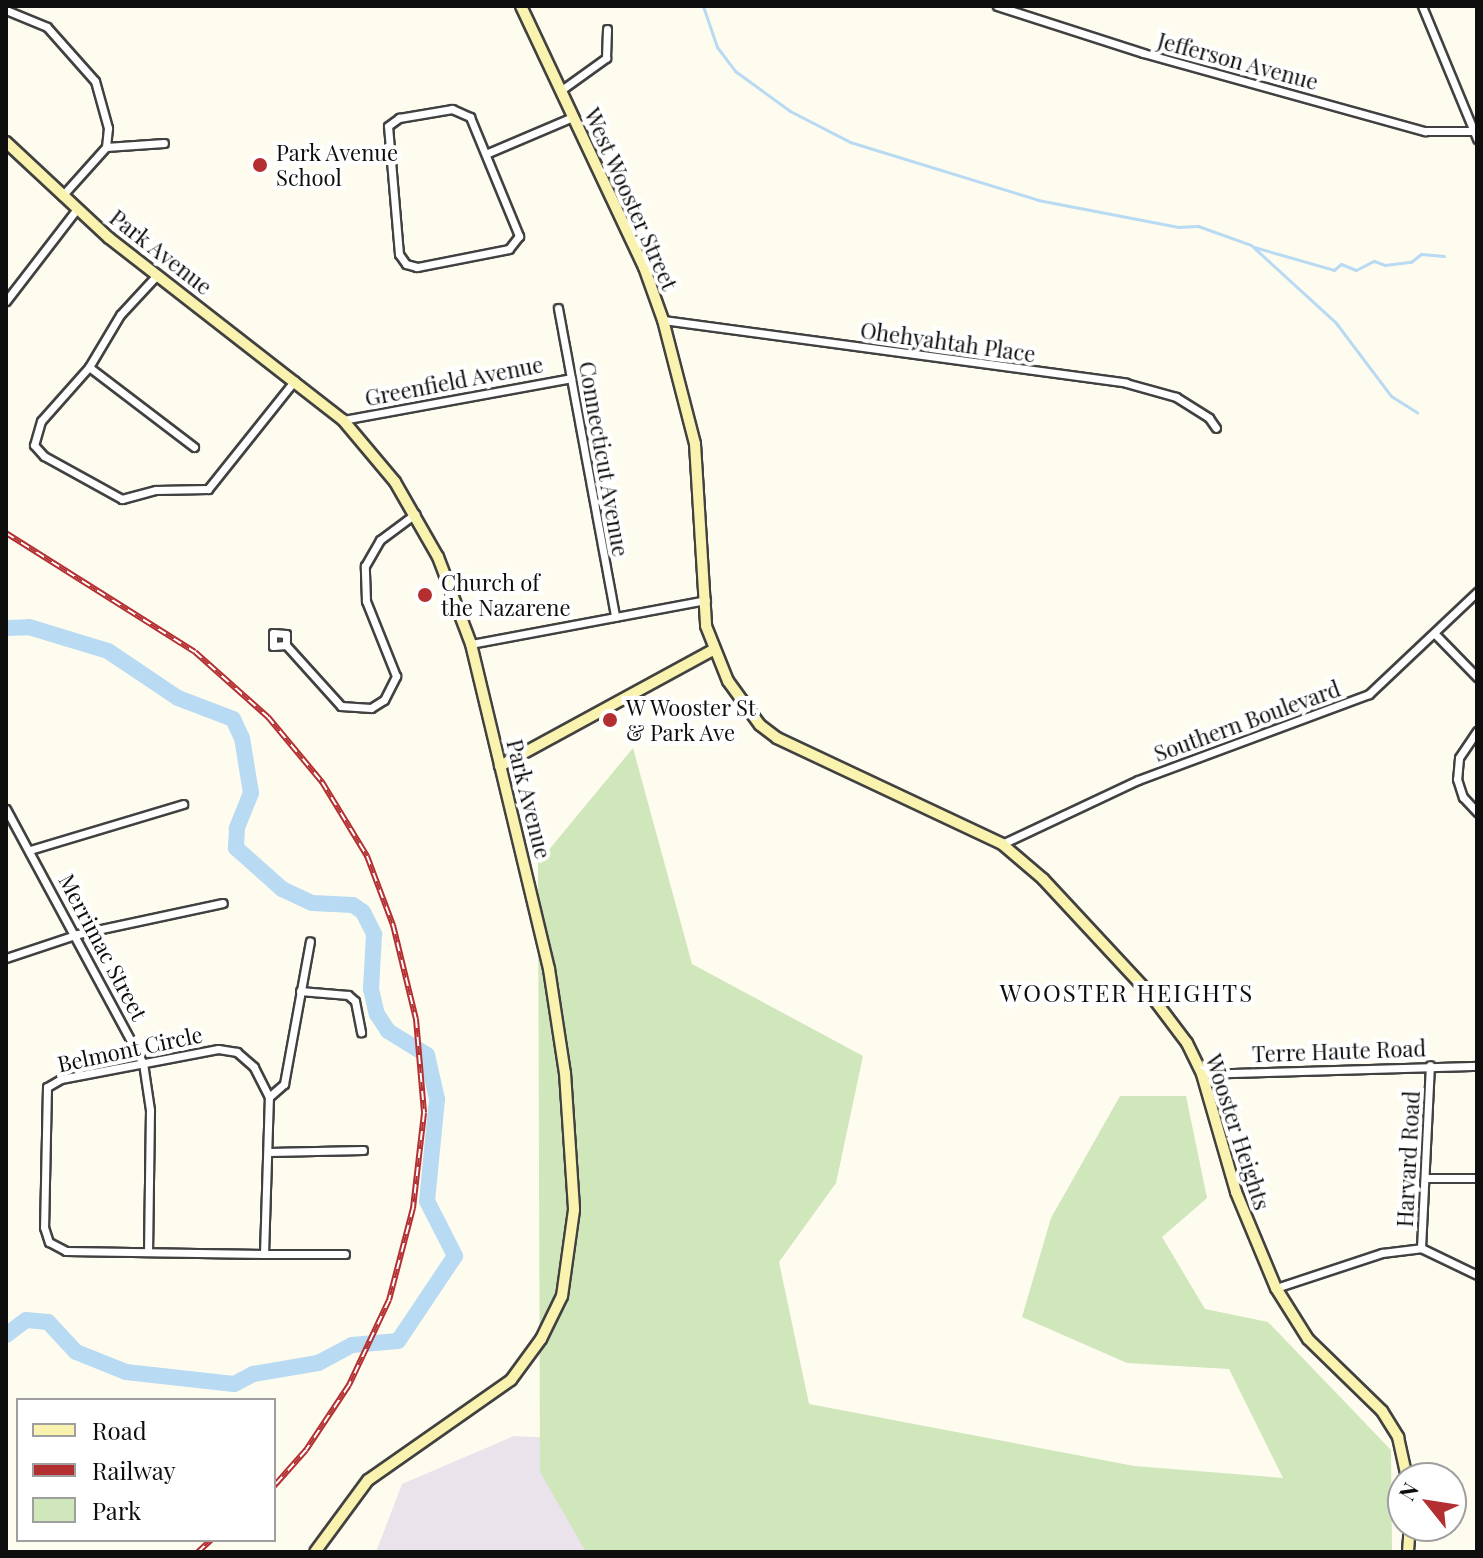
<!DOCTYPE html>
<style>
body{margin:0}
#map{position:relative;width:1483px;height:1558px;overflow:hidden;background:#fefbef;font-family:"Playfair Display",serif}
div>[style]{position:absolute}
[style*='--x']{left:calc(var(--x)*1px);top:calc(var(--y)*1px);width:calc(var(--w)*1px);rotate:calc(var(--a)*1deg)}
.industrial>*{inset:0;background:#ebe3ec}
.green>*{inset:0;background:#d0e6bb}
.stream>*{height:3px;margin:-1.5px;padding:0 1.5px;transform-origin:1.5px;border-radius:1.5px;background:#b8daf2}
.river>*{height:16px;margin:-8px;padding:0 8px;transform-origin:8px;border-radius:8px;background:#b8daf2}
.roads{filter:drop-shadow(2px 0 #414141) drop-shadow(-2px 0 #414141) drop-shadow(0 2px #414141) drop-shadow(0 -2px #414141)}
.street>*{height:7px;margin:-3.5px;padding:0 3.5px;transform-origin:3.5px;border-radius:3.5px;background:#fff}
.secondary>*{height:10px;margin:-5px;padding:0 5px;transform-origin:5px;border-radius:5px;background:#f9f3af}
.rail>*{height:6px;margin-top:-3px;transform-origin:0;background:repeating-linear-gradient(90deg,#fff 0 9px,#b42f32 0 18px);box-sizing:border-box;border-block:2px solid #b42f32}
.dots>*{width:22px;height:22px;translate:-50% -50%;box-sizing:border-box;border:4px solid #fff;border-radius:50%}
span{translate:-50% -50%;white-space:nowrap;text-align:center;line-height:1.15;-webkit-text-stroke:8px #fff;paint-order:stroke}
.street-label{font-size:22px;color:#0e0e0e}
.poi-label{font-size:22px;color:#0e0e0e}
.left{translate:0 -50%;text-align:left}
.neighbourhood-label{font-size:24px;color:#0e0e0e;letter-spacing:2px}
.frame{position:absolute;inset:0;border:8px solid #0e0e0e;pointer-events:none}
.legend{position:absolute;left:16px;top:1398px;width:260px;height:144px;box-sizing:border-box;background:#fff;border:2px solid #9f9f9f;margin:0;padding:10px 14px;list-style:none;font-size:24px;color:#0e0e0e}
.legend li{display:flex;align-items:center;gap:16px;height:40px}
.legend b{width:40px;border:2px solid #9f9f9f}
.north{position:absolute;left:1387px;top:1462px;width:80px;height:80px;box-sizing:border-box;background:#fff;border:2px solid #9f9f9f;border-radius:50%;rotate:300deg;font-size:22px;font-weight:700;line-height:32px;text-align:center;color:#0e0e0e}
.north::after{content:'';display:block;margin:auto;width:28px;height:36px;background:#b42f32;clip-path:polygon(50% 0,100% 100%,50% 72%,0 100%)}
</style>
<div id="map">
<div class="industrial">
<i style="clip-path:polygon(514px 1436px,668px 1443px,628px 1552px,376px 1552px,402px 1484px)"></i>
</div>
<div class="green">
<i style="clip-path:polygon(633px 748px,692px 964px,863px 1056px,836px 1183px,779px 1262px,809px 1404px,1134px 1466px,1283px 1478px,1229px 1369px,1127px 1363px,1022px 1317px,1051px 1218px,1120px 1096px,1186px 1096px,1207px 1198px,1162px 1237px,1205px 1309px,1268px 1322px,1391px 1450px,1392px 1552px,586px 1552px,540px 1472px,538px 863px)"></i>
</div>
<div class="stream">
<i style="--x:703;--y:6;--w:43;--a:71.1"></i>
<i style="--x:717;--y:47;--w:30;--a:53"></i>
<i style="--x:735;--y:71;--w:68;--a:36"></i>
<i style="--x:790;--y:111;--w:68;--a:27.3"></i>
<i style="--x:850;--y:142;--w:197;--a:17.1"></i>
<i style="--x:1038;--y:200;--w:143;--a:10.9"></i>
<i style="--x:1178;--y:227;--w:20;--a:-3"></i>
<i style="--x:1198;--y:226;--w:56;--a:19.7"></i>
<i style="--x:1251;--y:245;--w:115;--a:42.5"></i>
<i style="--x:1336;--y:323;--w:91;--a:53"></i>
<i style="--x:1391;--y:396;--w:31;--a:32"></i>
<i style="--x:1254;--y:247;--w:83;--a:16"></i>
<i style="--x:1334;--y:270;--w:9;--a:-41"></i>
<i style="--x:1341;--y:264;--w:16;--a:22"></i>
<i style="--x:1356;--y:270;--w:20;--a:-27"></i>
<i style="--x:1374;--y:261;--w:12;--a:20"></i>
<i style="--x:1385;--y:265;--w:26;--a:-7"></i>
<i style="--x:1411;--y:262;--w:13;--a:-39"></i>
<i style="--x:1421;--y:254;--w:23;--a:5"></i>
</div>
<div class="river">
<i style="--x:6;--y:628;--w:23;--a:-2"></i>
<i style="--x:29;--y:627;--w:83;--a:16.9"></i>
<i style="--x:108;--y:651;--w:84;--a:33.9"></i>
<i style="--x:178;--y:698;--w:59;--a:20.9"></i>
<i style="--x:233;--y:719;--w:21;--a:65"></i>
<i style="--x:242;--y:738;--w:56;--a:80.7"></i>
<i style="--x:251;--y:793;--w:38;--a:112"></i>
<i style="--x:237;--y:828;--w:20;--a:93"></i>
<i style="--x:236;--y:848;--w:62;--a:41.7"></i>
<i style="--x:282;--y:889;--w:33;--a:25"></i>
<i style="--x:312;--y:903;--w:41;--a:2.8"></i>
<i style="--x:353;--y:905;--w:12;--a:35"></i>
<i style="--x:363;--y:912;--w:25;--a:63"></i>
<i style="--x:374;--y:934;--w:55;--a:93.1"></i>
<i style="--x:371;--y:989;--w:26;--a:77"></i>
<i style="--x:377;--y:1014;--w:20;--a:57"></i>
<i style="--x:388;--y:1031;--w:46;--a:31.6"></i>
<i style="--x:427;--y:1055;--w:45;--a:77.2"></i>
<i style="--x:437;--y:1099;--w:102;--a:95.6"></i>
<i style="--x:427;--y:1201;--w:62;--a:63"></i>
<i style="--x:455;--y:1256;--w:102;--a:123.8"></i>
<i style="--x:398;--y:1341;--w:46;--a:175"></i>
<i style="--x:352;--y:1345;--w:38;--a:152"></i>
<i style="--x:318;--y:1363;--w:66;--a:170.4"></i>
<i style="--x:253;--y:1374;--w:21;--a:152"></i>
<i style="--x:234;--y:1384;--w:109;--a:-173.7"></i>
<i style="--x:126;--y:1372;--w:54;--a:-158.2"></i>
<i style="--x:76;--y:1352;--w:41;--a:-133"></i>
<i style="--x:48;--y:1322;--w:22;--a:-175"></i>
<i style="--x:26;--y:1320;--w:25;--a:143"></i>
</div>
<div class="roads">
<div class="street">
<i style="--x:997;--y:6;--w:153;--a:17.8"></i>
<i style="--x:1143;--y:53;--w:293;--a:15.5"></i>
<i style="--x:1425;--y:131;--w:49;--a:0"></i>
<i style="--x:1422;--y:6;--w:144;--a:67.5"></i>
<i style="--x:6;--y:10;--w:44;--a:22.5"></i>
<i style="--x:47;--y:27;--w:72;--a:48.4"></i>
<i style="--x:95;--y:81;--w:49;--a:74.5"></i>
<i style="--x:108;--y:128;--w:19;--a:96"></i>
<i style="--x:560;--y:91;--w:57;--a:-35.7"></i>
<i style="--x:606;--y:58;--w:29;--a:-88"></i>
<i style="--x:452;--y:109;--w:20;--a:24"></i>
<i style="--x:470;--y:117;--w:129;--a:67.6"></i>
<i style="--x:519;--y:236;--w:16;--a:128"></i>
<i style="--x:509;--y:249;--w:94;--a:168.9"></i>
<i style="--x:417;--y:267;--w:11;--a:-165"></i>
<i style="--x:406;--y:264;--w:12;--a:-125"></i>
<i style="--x:399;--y:254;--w:128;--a:-94.9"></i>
<i style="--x:388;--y:126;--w:14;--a:-36"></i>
<i style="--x:399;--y:118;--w:54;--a:-9.6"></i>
<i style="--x:488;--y:153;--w:92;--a:-23"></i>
<i style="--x:62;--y:196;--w:66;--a:-48.1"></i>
<i style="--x:106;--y:147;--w:58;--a:-3.9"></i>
<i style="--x:157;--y:275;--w:54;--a:132.8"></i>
<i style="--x:120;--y:315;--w:61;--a:120.8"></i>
<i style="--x:89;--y:367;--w:72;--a:131.6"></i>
<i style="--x:41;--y:421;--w:25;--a:106"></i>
<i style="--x:34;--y:445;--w:15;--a:48"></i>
<i style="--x:44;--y:456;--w:89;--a:28.9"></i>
<i style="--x:122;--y:499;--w:35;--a:-15"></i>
<i style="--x:156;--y:490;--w:52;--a:-1.1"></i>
<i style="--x:208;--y:489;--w:139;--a:-51.4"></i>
<i style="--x:6;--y:301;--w:115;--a:-52.4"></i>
<i style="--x:558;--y:308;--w:314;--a:79.5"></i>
<i style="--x:663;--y:320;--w:467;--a:7.7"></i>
<i style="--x:1126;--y:383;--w:52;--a:15.6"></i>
<i style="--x:1176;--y:397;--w:39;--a:32"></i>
<i style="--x:1209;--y:418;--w:12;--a:55"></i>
<i style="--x:89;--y:367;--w:132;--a:37.3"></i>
<i style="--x:343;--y:420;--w:232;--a:-10.4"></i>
<i style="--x:1436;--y:635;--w:59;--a:45.7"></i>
<i style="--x:471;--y:644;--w:239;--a:-10.6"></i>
<i style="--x:286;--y:645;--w:13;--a:176"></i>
<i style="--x:273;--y:646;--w:13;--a:-90"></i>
<i style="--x:273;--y:633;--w:13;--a:4"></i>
<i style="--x:286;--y:634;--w:11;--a:90"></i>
<i style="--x:286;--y:645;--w:82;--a:48"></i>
<i style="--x:341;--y:706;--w:30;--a:4"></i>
<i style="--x:371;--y:708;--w:15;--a:-32"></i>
<i style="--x:384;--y:700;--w:27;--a:-63"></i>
<i style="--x:396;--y:676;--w:81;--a:-111.8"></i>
<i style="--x:366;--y:601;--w:35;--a:-92"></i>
<i style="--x:365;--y:566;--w:30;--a:-60"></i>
<i style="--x:380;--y:540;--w:44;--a:-36.6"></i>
<i style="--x:1477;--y:731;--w:32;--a:124"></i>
<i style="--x:1459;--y:758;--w:21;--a:95"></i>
<i style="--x:1457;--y:779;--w:19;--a:72"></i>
<i style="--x:1463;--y:797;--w:21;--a:47"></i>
<i style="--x:6;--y:809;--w:289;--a:61.7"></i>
<i style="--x:143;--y:1063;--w:48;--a:81.5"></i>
<i style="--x:150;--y:1110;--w:142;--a:90.8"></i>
<i style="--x:1002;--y:844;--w:150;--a:-25.2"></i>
<i style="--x:1138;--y:780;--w:246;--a:-20.4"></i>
<i style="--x:1369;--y:694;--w:149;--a:-43.4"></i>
<i style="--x:30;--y:850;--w:160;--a:-16.7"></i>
<i style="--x:6;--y:958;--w:76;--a:-18.4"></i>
<i style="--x:78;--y:934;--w:148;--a:-12.1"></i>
<i style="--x:300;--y:991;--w:48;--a:4.8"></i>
<i style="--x:348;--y:995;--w:9;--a:41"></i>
<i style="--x:355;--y:1001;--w:32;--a:79"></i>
<i style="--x:1202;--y:1074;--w:275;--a:-1.7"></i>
<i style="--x:269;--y:1097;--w:20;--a:-41"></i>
<i style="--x:284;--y:1084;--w:145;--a:-79.7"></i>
<i style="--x:269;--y:1152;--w:94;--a:-1.2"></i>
<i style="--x:1425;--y:1178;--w:52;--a:0"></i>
<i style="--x:1421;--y:1248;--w:62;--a:25.7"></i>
<i style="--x:264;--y:1254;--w:157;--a:-88.2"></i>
<i style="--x:269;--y:1097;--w:34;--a:-117"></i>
<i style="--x:254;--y:1067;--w:23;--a:-139"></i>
<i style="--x:237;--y:1052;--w:19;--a:-171"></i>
<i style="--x:218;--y:1049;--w:160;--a:169.2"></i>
<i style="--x:61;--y:1079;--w:16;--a:150"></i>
<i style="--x:47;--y:1087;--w:140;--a:91.2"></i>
<i style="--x:44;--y:1227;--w:16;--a:72"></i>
<i style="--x:49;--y:1242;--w:19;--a:28"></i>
<i style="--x:66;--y:1251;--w:198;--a:0.9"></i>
<i style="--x:264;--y:1254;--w:81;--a:0"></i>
<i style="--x:1276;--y:1288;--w:112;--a:-18.3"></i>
<i style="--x:1382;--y:1253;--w:39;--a:-7"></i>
<i style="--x:1421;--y:1248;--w:183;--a:-87.2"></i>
</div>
<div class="secondary">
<i style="--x:521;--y:6;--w:289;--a:64.8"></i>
<i style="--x:644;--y:267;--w:56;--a:70.3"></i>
<i style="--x:663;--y:320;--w:128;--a:75.5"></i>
<i style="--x:695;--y:444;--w:182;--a:86.5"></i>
<i style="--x:706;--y:626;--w:59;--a:68.2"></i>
<i style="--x:728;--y:681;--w:54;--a:54"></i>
<i style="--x:760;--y:725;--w:21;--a:37"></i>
<i style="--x:777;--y:738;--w:249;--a:25.2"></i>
<i style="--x:1002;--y:844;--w:54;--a:40.5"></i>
<i style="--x:1043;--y:879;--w:157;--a:47.1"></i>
<i style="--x:1150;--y:994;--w:61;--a:52.9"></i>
<i style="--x:1187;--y:1043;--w:34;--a:64"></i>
<i style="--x:1202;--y:1074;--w:123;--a:73.9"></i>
<i style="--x:1236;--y:1192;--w:104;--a:67.4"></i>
<i style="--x:1276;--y:1288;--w:60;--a:57.9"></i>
<i style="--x:1308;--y:1339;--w:103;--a:44.2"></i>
<i style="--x:1382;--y:1411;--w:31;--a:58"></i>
<i style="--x:1398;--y:1437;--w:42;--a:77.6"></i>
<i style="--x:6;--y:142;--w:141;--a:43"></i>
<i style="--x:109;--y:238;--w:296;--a:37.9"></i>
<i style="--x:343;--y:420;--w:81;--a:50"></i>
<i style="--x:395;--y:482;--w:86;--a:60.2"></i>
<i style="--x:438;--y:557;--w:93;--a:69.2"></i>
<i style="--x:471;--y:644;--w:334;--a:76.5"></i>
<i style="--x:549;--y:969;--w:105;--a:81.3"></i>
<i style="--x:565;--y:1073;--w:137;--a:86.2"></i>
<i style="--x:574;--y:1210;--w:87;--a:97.9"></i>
<i style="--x:562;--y:1296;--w:48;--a:116"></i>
<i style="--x:541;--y:1339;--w:51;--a:126.2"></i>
<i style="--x:511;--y:1380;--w:174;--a:145"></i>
<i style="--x:368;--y:1480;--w:89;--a:126.4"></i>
<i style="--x:500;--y:766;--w:243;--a:-28.6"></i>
<i style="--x:1408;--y:1552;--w:26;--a:-86"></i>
</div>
</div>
<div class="rail">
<i style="--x:6;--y:533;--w:223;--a:32.2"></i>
<i style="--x:195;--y:652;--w:98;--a:41.7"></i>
<i style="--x:268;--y:717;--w:85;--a:50.3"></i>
<i style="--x:322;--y:782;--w:87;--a:58.7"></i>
<i style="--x:367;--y:856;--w:74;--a:69.4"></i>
<i style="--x:393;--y:925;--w:97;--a:76.3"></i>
<i style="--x:416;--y:1019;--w:94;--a:85.1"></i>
<i style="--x:424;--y:1113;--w:96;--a:96.6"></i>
<i style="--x:413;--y:1208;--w:95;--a:104.6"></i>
<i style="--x:389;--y:1300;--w:94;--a:115.2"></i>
<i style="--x:349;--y:1385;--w:78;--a:123.5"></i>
<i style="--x:306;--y:1450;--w:48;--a:131.6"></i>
<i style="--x:198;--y:1552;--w:18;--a:-43"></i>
</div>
<div class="dots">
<i style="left:260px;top:165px;background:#b42f32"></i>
<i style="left:425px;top:595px;background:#b42f32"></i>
<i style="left:610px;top:720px;background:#b42f32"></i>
</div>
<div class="street-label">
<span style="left:1238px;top:61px;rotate:15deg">Jefferson Avenue</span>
<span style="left:631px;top:199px;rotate:66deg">West Wooster Street</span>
<span style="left:161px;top:252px;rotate:38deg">Park Avenue</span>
<span style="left:948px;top:342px;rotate:8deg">Ohehyahtah Place</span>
<span style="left:454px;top:381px;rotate:-11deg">Greenfield Avenue</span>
<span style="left:604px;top:459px;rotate:80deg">Connecticut Avenue</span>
<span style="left:1247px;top:721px;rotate:-20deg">Southern Boulevard</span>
<span style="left:529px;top:799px;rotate:76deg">Park Avenue</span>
<span style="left:103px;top:947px;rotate:62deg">Merrimac Street</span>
<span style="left:130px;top:1049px;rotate:-12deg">Belmont Circle</span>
<span style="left:1339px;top:1051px;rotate:-2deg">Terre Haute Road</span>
<span style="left:1238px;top:1132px;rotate:72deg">Wooster Heights</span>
<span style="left:1408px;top:1159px;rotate:-87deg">Harvard Road</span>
</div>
<div class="poi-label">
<span class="left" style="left:276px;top:165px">Park Avenue<br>School</span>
<span class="left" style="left:441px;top:595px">Church of<br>the Nazarene</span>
<span class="left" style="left:626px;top:720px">W Wooster St<br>&amp; Park Ave</span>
</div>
<div class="neighbourhood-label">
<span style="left:1127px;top:993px">WOOSTER HEIGHTS</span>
</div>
<div class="frame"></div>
<ul class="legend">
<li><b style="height:10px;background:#f9f3af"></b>Road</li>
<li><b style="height:10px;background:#b42f32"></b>Railway</li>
<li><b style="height:22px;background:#d0e6bb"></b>Park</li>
</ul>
<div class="north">N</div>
</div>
